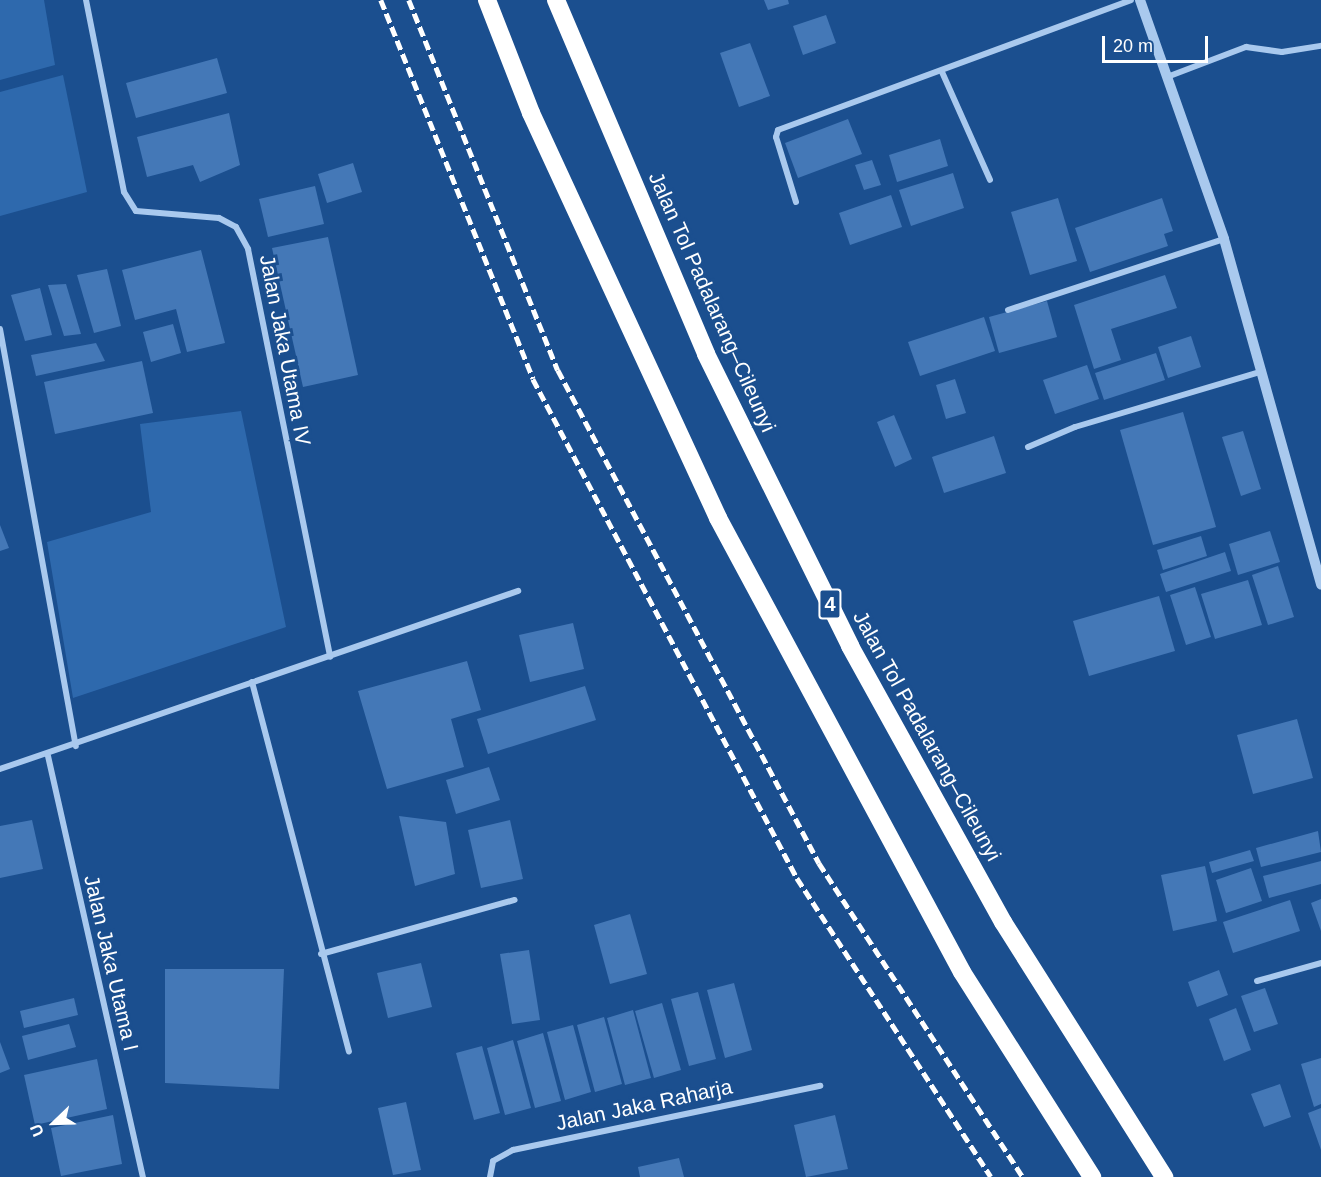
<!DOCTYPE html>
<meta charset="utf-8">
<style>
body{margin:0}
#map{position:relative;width:1321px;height:1177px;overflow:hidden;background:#1b4f8f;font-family:Arial,sans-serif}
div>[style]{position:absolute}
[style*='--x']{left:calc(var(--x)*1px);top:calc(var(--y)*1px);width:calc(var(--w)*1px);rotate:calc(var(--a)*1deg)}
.green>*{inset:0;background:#2e69ad}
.building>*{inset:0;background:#4478b7}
.minor>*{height:6px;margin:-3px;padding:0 3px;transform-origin:3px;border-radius:3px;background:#a9c9ee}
.tertiary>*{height:10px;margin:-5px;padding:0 5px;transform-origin:5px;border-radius:5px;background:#a9c9ee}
.motorway>*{height:18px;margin:-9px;padding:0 9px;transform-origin:9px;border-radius:9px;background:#fff}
.rail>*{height:4.5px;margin-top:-2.25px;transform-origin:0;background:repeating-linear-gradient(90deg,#fff 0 10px,transparent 0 14.5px)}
span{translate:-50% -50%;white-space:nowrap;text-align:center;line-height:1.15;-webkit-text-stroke:6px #1b4f8f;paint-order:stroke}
.shield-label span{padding:2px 4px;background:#1b4f8f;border:2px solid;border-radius:4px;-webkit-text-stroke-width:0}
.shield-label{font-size:20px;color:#fff;font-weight:700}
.street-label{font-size:21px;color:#fff}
.north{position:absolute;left:24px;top:1093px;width:60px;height:60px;-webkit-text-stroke:4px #1b4f8f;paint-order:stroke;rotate:247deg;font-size:16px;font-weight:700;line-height:24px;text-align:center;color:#fff}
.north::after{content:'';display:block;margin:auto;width:21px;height:27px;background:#fff;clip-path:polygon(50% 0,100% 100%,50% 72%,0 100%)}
.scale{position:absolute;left:1102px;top:36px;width:106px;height:27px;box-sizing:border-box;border:3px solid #fff;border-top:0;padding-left:8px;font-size:18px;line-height:21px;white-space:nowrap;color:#fff;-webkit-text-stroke:4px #1b4f8f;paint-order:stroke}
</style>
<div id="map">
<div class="green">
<i style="clip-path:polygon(0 0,44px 0,55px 65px,0 80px)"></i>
<i style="clip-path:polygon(63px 75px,87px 192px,0 216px,0 92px)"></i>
<i style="clip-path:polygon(241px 411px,286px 627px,73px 698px,47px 542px,151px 512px,140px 424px)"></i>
</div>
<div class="building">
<i style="clip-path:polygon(764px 0,788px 0,789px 4px,768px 10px)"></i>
<i style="clip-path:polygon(826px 15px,836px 43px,803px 55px,793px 26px)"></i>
<i style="clip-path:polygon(750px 43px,770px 96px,739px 107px,720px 53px)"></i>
<i style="clip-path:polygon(217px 58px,227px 93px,136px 118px,126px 83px)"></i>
<i style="clip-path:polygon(229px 113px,240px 165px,200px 182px,193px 165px,147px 177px,137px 137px)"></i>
<i style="clip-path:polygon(848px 119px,862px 154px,798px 178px,785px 143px)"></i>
<i style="clip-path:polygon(940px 139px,948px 166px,897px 182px,889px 155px)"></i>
<i style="clip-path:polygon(872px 160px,881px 185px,864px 190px,855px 165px)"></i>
<i style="clip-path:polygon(353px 163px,362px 192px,327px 203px,318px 174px)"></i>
<i style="clip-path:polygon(953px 173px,964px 208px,911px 226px,899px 190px)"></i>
<i style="clip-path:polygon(315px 186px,324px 224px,268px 237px,259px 199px)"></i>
<i style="clip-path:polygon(891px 195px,902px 227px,850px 245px,839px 213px)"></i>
<i style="clip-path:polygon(1058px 198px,1077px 261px,1030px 275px,1011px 212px)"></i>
<i style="clip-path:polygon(1162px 198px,1173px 231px,1164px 234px,1168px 246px,1090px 272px,1075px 228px)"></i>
<i style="clip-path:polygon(328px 237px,358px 375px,303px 387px,272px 248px)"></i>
<i style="clip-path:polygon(201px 250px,225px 343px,187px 352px,176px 309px,135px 320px,122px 270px)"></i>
<i style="clip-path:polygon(107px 269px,121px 326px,94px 333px,77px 275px)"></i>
<i style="clip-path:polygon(1165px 275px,1177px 308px,1111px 329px,1121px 360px,1094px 369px,1074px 305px)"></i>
<i style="clip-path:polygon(66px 284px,81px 334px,64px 336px,48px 285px)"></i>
<i style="clip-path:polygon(40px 288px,52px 335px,25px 341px,11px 295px)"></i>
<i style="clip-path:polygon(1047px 301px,1057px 337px,999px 353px,989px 317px)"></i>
<i style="clip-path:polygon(984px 317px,995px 351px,920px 376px,908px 342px)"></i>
<i style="clip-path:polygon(173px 324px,181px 353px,151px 362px,143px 332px)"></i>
<i style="clip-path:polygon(1191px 336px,1201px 367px,1168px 378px,1158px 347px)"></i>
<i style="clip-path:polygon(96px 343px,105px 361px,36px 376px,31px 355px)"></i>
<i style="clip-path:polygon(1156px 353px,1165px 380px,1104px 400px,1095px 373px)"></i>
<i style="clip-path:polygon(142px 361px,153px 413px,55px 434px,44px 382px)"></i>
<i style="clip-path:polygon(1087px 365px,1099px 399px,1055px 414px,1043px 380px)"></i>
<i style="clip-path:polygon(955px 379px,966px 413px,946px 419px,936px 385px)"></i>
<i style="clip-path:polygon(1183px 412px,1216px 527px,1153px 545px,1120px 430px)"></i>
<i style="clip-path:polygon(894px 415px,912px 459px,895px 467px,877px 422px)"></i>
<i style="clip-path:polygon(1243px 431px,1261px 489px,1241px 496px,1222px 437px)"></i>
<i style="clip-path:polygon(994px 436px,1006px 473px,944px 493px,932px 457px)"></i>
<i style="clip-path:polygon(0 525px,9px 548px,0 551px)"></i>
<i style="clip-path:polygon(1270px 531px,1280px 562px,1238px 575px,1229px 544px)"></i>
<i style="clip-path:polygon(1201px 536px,1207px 556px,1163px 570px,1157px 550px)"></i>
<i style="clip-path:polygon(1225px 552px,1231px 571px,1166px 592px,1160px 574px)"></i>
<i style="clip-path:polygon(1278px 566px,1294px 617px,1268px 625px,1252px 575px)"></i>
<i style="clip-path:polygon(1248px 580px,1262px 625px,1215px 639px,1201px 594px)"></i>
<i style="clip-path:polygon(1195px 587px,1211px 637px,1186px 645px,1170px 595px)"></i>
<i style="clip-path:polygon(1159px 596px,1175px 651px,1089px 676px,1073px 621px)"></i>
<i style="clip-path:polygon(573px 623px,584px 669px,530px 682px,519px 635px)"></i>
<i style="clip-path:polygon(467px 661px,481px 710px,451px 719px,464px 767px,387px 789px,358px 691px)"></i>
<i style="clip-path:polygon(585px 686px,596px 720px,488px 754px,477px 719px)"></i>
<i style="clip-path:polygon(1297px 719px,1313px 778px,1253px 794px,1237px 735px)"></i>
<i style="clip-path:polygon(489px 767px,500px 800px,456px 814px,446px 780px)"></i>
<i style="clip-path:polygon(399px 816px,446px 822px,455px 874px,415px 886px)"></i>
<i style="clip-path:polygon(32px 820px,43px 869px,0 878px,0 826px)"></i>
<i style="clip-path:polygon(510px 820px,523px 879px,481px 888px,468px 830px)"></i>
<i style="clip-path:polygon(1318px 831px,1321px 852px,1261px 867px,1256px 848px)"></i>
<i style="clip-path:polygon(1250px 850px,1254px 861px,1212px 873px,1209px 862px)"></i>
<i style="clip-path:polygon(1321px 861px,1321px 884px,1269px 898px,1263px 876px)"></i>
<i style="clip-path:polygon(1205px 866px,1217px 921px,1173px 931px,1161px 875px)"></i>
<i style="clip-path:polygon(1251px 868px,1262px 901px,1226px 913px,1216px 880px)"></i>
<i style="clip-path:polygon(1321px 899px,1321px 931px,1311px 903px)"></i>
<i style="clip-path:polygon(1290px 900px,1300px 931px,1233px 953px,1223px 922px)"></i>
<i style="clip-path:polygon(630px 914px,647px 974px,610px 984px,594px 925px)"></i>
<i style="clip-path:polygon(529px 950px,540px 1020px,512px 1024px,500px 954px)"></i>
<i style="clip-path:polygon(421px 963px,432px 1007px,388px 1018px,377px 973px)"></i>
<i style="clip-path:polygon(165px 969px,284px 969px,279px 1089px,165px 1083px)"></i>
<i style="clip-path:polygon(1219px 970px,1228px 995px,1197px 1007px,1188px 982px)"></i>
<i style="clip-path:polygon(734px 983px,752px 1050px,725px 1058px,707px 990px)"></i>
<i style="clip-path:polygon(1265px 988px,1278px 1024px,1254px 1032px,1241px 996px)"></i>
<i style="clip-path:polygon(698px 992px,716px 1059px,689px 1066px,671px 999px)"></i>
<i style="clip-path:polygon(74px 998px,78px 1015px,24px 1028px,20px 1011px)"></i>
<i style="clip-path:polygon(662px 1003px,681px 1070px,654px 1078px,635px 1011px)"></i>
<i style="clip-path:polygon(1236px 1008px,1251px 1050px,1224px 1061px,1209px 1019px)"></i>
<i style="clip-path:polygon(633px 1010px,651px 1078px,625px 1085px,607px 1018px)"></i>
<i style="clip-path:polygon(604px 1017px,622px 1084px,595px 1092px,577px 1025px)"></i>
<i style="clip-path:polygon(69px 1024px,76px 1047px,28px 1060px,22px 1036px)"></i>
<i style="clip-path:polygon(573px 1025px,591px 1092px,565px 1100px,547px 1032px)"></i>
<i style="clip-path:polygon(543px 1033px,561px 1101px,535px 1108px,517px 1041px)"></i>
<i style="clip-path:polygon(513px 1040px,531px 1108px,505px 1115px,487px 1048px)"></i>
<i style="clip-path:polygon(0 1042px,10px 1069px,0 1073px)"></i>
<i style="clip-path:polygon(482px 1046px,500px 1113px,474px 1120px,456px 1053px)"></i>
<i style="clip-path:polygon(1321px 1058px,1321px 1104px,1314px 1107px,1301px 1064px)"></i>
<i style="clip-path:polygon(97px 1059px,107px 1109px,35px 1125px,24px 1075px)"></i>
<i style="clip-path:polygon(1280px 1084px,1291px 1117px,1264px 1127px,1251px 1094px)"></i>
<i style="clip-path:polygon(406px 1102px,421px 1170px,393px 1175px,378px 1108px)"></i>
<i style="clip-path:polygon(1321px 1108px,1321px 1150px,1308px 1113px)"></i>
<i style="clip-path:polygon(113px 1115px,122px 1164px,61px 1176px,51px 1128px)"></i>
<i style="clip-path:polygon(835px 1115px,848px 1169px,806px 1177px,794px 1125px)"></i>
<i style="clip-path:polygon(679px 1158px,684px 1177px,640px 1177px,638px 1167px)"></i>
</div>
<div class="minor">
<i style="--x:86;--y:0;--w:196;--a:78.8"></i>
<i style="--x:124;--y:192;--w:22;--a:58"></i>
<i style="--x:136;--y:211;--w:83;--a:4.8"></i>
<i style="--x:219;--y:218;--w:19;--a:28"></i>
<i style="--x:236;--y:227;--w:25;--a:61"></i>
<i style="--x:248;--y:249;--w:416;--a:78.6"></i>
<i style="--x:942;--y:72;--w:118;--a:66"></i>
<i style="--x:1167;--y:77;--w:85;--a:-20.8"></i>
<i style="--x:1246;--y:47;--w:36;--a:8"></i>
<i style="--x:1282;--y:52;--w:39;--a:-9"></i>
<i style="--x:796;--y:202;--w:68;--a:-107.1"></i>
<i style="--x:776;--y:137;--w:7;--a:-74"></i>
<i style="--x:778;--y:130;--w:376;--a:-20.2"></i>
<i style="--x:1008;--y:310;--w:227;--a:-18.2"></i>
<i style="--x:0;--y:329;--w:424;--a:79.7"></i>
<i style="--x:1028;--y:447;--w:51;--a:-23.1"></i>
<i style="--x:1075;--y:427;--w:196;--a:-16.6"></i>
<i style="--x:252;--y:682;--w:382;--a:75.3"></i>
<i style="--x:48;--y:756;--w:432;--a:77.3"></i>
<i style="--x:0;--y:769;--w:548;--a:-18.96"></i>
<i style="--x:321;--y:954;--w:201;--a:-15.6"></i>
<i style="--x:1257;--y:981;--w:66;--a:-15.7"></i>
<i style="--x:490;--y:1177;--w:16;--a:-79"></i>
<i style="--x:493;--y:1161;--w:23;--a:-29"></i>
<i style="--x:513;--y:1150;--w:314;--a:-11.8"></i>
</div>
<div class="tertiary">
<i style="--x:1140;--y:0;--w:253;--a:70.6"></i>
<i style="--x:1224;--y:239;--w:359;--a:74.3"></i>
</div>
<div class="motorway">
<i style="--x:487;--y:0;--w:121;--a:68.7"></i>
<i style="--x:531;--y:113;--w:446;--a:65.2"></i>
<i style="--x:718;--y:518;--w:515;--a:61.74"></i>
<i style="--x:962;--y:972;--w:243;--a:57.6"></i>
<i style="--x:556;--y:0;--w:384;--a:67"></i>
<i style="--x:706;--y:354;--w:326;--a:63.7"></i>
<i style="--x:850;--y:646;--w:316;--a:61"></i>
<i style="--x:1003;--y:922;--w:302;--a:57.7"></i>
</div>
<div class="rail">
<i style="--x:381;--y:0;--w:408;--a:68.1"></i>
<i style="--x:533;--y:379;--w:565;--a:62.12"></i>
<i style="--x:797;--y:878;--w:356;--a:57"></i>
<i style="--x:409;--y:0;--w:399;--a:68.1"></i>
<i style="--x:558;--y:370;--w:558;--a:62.1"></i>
<i style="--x:819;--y:863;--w:374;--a:57"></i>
</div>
<div class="shield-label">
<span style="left:830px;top:604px">4</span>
</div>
<div class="street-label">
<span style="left:712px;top:302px;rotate:66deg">Jalan Tol Padalarang–Cileunyi</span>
<span style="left:285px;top:350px;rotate:79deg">Jalan Jaka Utama IV</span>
<span style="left:927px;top:736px;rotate:61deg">Jalan Tol Padalarang–Cileunyi</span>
<span style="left:111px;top:963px;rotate:77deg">Jalan Jaka Utama I</span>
<span style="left:644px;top:1105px;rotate:-12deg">Jalan Jaka Raharja</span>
</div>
<div class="north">U</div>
<div class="scale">20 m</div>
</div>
